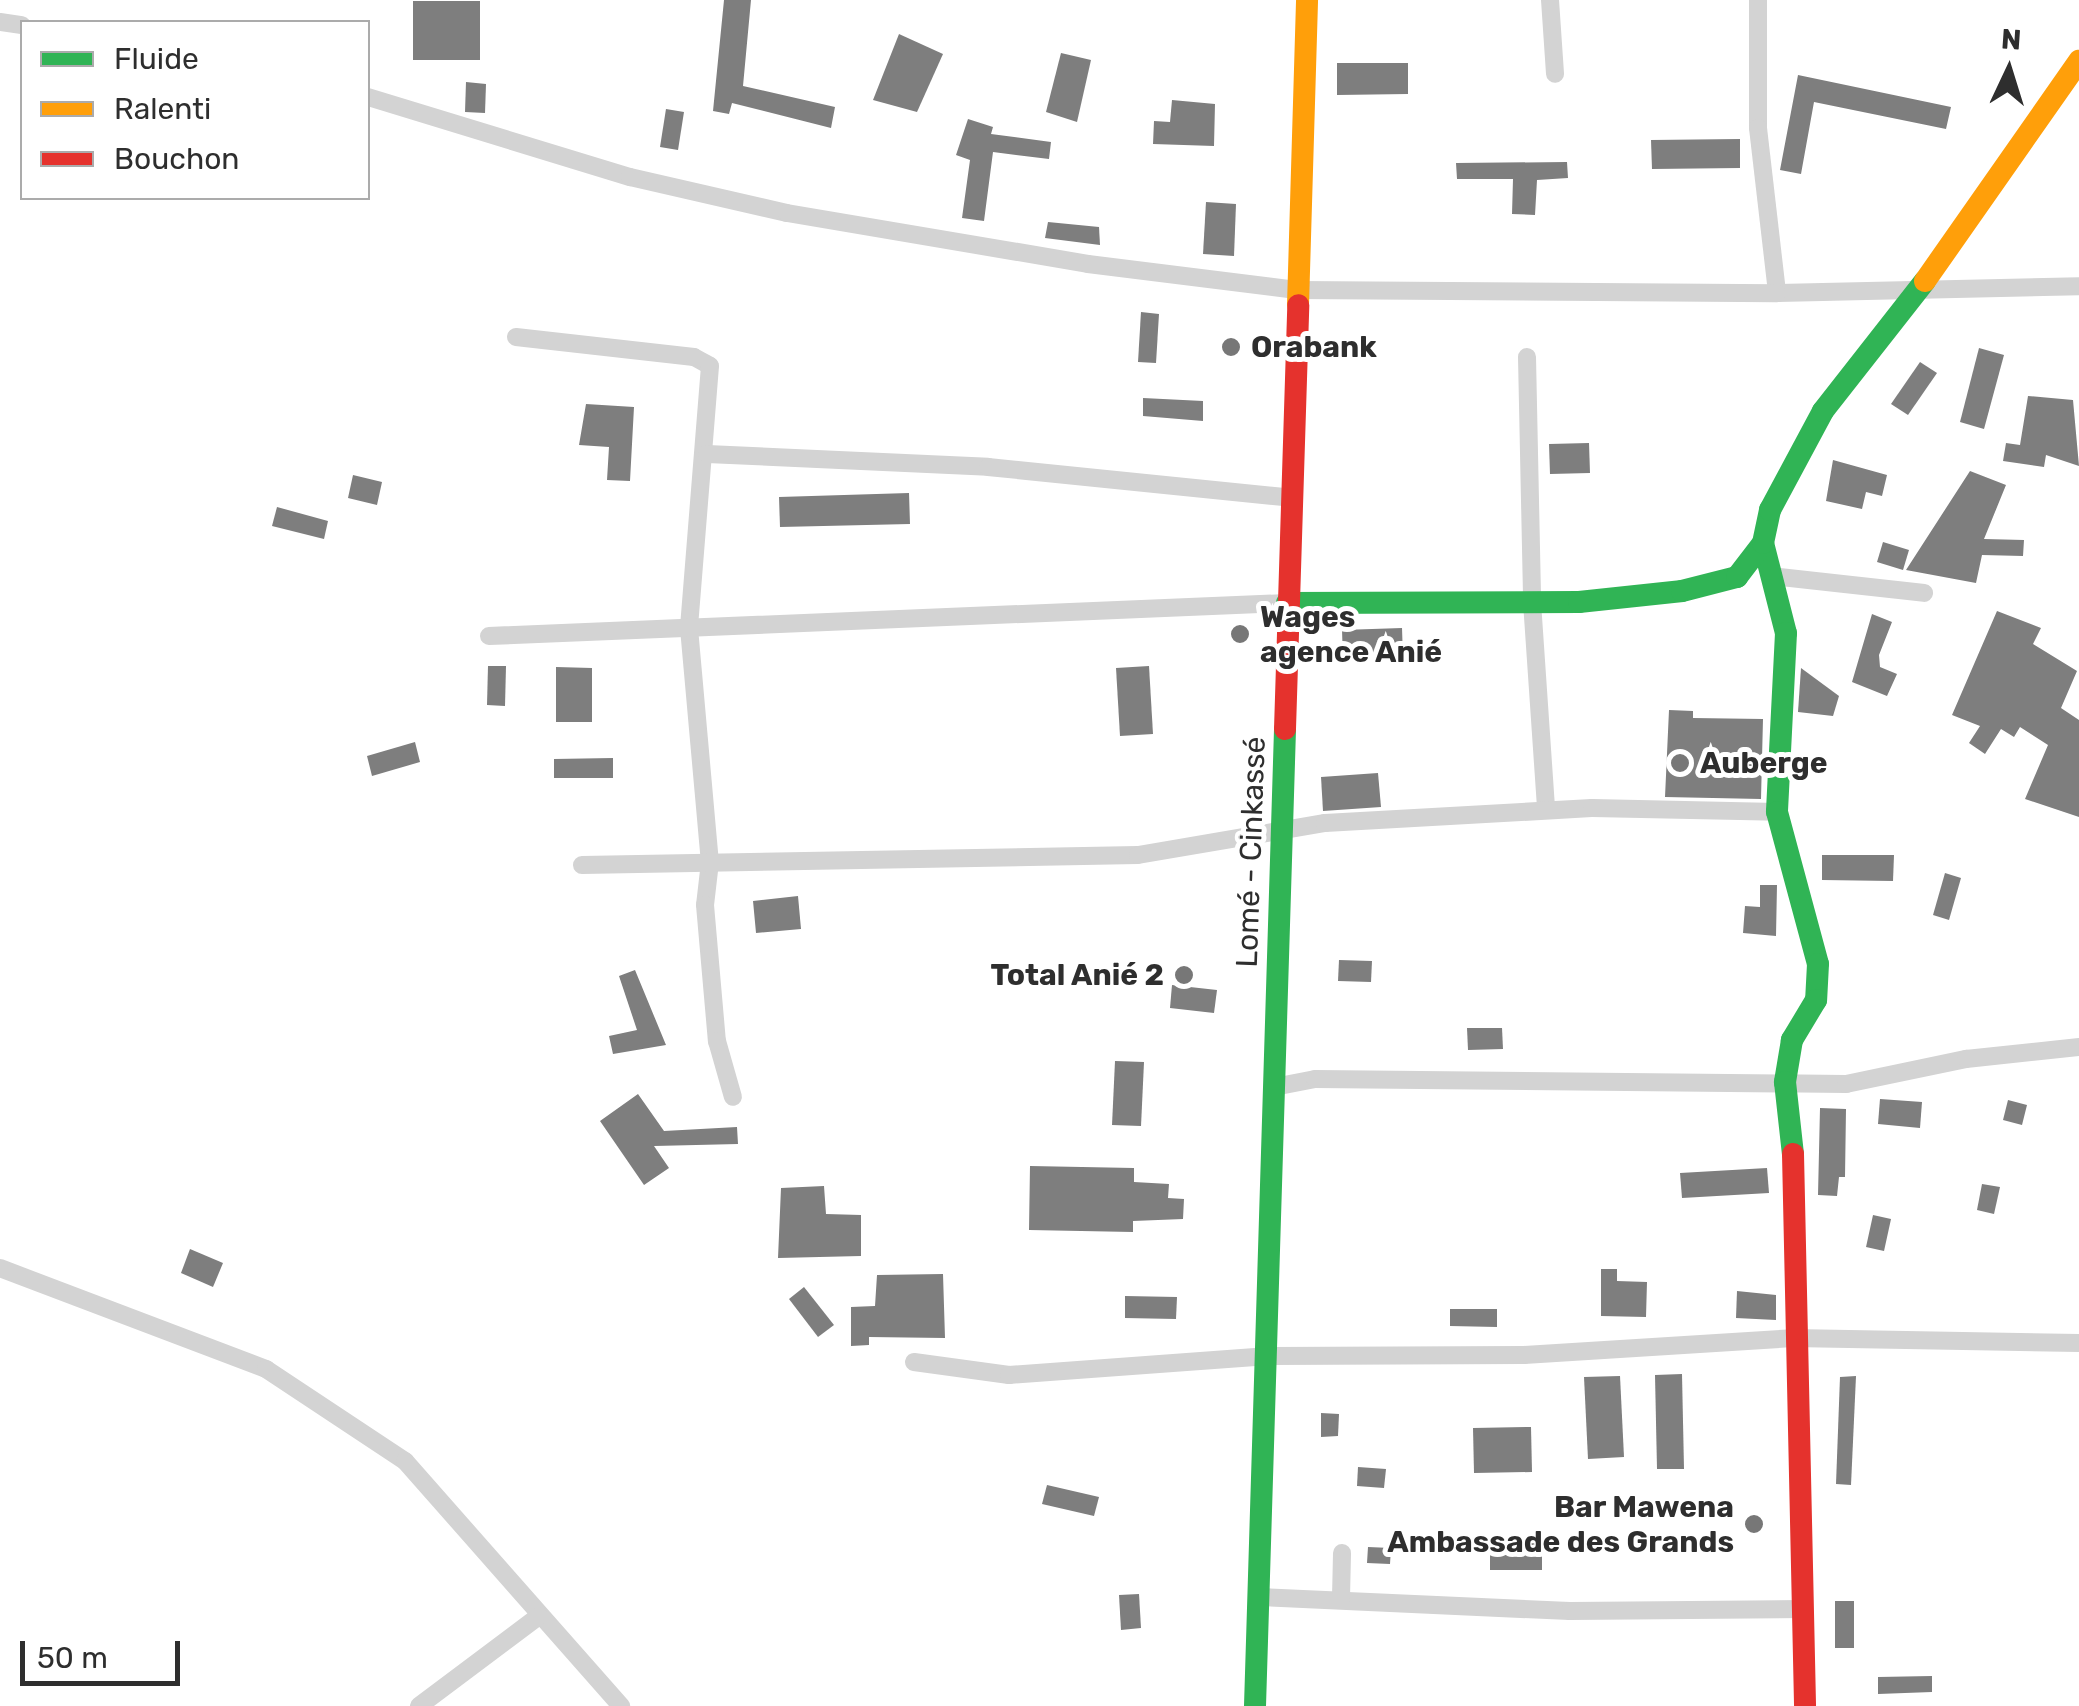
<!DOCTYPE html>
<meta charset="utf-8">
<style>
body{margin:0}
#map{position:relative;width:2079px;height:1706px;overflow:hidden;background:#fff;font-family:Rubik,sans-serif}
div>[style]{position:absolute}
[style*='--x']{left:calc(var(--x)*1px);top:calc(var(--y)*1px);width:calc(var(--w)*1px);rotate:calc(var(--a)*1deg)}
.building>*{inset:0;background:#7e7e7e}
.street>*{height:18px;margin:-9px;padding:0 9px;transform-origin:9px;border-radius:9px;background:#d3d3d3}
.fast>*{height:22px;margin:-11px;padding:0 11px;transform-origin:11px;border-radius:11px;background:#30b455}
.slow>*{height:22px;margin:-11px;padding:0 11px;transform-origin:11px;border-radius:11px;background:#ff9f0a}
.jam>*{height:22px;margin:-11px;padding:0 11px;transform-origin:11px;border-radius:11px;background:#e5322d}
.dots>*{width:28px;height:28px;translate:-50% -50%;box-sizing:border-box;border:5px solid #fff;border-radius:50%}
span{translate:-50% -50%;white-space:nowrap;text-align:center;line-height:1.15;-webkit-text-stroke:10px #fff;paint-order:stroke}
.poi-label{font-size:30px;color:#2e2e2e;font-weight:700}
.left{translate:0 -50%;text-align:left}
.right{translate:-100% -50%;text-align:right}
.street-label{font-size:30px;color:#2e2e2e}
.legend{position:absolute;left:20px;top:20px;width:350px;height:180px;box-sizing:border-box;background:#fff;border:2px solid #ababab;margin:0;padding:12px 18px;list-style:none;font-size:30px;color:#2e2e2e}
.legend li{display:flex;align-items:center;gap:20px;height:50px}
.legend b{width:50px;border:2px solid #ababab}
.north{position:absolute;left:1959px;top:20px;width:100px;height:100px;-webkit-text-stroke:8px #fff;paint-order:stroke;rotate:4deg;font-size:28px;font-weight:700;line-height:40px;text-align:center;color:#2e2e2e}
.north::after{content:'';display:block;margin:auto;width:35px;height:45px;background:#2e2e2e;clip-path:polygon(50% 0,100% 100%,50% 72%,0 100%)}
.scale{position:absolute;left:20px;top:1641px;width:160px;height:45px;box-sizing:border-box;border:5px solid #2e2e2e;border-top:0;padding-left:12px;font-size:30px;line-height:35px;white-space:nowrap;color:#2e2e2e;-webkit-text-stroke:8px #fff;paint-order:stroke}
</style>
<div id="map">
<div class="building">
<i style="clip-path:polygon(724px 0,751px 0,743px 86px,835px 107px,831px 128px,732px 103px,729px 114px,713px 111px)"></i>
<i style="clip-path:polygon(413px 1px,480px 1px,480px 60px,413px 60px)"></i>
<i style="clip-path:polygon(899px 34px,943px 54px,917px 112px,873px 100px)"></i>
<i style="clip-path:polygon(1061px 53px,1091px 60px,1077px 122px,1046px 112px)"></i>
<i style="clip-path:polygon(1337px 63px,1408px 63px,1408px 94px,1337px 95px)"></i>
<i style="clip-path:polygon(1798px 75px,1951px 107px,1946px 129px,1814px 102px,1801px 174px,1780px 170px)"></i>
<i style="clip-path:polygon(466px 82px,486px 84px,485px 113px,465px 112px)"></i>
<i style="clip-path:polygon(1172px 100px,1215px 104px,1214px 146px,1153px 144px,1154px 121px,1170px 122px)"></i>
<i style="clip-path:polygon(666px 109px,684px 112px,678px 150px,660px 147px)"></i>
<i style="clip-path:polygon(968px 119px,993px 127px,991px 134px,1051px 142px,1049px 159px,993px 152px,984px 221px,962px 218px,970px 160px,956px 155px)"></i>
<i style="clip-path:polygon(1740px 139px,1740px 168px,1652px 169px,1651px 140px)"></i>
<i style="clip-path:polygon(1567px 162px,1568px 178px,1537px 180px,1535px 215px,1512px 214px,1513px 179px,1457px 179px,1456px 163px)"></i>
<i style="clip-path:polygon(1206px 202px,1236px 204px,1234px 256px,1203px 254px)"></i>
<i style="clip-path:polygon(1048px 222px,1099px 227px,1100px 245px,1045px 238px)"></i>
<i style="clip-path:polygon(1141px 312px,1159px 314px,1156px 363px,1138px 362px)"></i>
<i style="clip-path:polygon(1979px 348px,2004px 355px,1984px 429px,1960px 422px)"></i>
<i style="clip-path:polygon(1920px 362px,1937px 373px,1908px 415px,1891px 404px)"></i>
<i style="clip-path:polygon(2028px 396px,2073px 400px,2079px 466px,2046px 455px,2044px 467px,2003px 461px,2006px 443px,2020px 445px)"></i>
<i style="clip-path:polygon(1143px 398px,1203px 401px,1203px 421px,1143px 416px)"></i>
<i style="clip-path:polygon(586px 404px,634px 407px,630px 481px,607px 480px,609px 447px,579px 445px)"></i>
<i style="clip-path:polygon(1589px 443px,1590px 473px,1550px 474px,1549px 444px)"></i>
<i style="clip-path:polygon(1833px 460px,1887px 475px,1882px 496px,1866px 492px,1862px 509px,1826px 501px)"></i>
<i style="clip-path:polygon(1970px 471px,2006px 485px,1984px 539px,2024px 540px,2023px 556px,1982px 555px,1976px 583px,1906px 570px)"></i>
<i style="clip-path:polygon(353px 475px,382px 482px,377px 505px,348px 498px)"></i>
<i style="clip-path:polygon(909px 493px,910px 524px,780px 527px,779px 497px)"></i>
<i style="clip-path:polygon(277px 507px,328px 521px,324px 539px,272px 526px)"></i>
<i style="clip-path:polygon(1883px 542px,1909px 550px,1903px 570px,1877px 562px)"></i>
<i style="clip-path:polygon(1997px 611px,2041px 628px,2033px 644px,2077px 671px,2061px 708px,2079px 720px,2079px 817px,2025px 799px,2048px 745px,2020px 727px,2014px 737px,2001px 729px,1985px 754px,1969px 743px,1980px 726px,1952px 715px)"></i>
<i style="clip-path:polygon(1872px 614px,1892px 622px,1879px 655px,1880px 667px,1897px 674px,1887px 696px,1852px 682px)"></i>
<i style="clip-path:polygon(1402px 628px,1403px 659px,1343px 662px,1342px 630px)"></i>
<i style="clip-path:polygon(488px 666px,506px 666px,505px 706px,487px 705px)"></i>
<i style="clip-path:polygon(1149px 666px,1153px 734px,1120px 736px,1116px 668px)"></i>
<i style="clip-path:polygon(556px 667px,592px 668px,592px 722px,556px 722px)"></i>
<i style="clip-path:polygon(1801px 668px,1839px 696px,1833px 716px,1798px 712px)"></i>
<i style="clip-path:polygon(1669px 710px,1693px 711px,1693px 718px,1763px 719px,1761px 799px,1665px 797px)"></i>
<i style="clip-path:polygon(415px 742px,420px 762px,372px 776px,367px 756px)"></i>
<i style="clip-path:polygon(613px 758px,613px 778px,554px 778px,554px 759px)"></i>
<i style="clip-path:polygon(1378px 773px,1381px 807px,1323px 811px,1321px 777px)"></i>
<i style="clip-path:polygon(1822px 855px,1894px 855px,1893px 881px,1822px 880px)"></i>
<i style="clip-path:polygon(1945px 873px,1961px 878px,1949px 920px,1933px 915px)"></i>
<i style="clip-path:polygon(1760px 885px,1777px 885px,1776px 936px,1743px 933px,1745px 906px,1760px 907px)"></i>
<i style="clip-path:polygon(798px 896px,801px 929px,756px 933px,753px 901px)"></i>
<i style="clip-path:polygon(1339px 960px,1372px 961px,1371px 982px,1338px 981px)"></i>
<i style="clip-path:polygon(635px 970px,666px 1045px,613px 1054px,609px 1036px,637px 1030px,619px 976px)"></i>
<i style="clip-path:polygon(1172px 985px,1217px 990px,1214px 1013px,1170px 1008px)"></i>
<i style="clip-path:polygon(1467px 1028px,1502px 1028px,1503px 1049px,1468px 1050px)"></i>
<i style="clip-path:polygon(1115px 1061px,1144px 1062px,1141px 1126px,1112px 1125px)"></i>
<i style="clip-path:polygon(638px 1094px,664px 1131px,737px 1127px,738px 1144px,654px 1146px,669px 1168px,644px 1185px,600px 1121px)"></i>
<i style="clip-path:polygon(1880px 1099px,1922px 1102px,1920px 1128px,1878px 1124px)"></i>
<i style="clip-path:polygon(2008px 1100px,2027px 1105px,2022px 1125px,2003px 1120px)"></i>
<i style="clip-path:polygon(1820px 1108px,1846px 1109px,1845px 1177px,1839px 1177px,1837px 1196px,1818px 1195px)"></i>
<i style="clip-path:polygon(1030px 1166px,1134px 1168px,1134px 1182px,1169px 1184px,1168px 1198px,1184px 1199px,1183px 1219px,1133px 1221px,1133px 1232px,1029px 1230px)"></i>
<i style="clip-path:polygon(1767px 1168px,1769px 1193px,1682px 1198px,1680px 1173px)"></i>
<i style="clip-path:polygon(1982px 1184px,2000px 1187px,1994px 1214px,1977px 1210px)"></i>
<i style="clip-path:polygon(824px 1186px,826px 1214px,861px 1215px,861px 1256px,778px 1258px,781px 1188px)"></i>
<i style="clip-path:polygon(1873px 1215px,1891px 1219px,1884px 1251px,1866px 1247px)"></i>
<i style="clip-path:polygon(190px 1249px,223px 1263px,213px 1287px,181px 1273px)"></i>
<i style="clip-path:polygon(1601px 1269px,1617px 1269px,1617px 1281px,1647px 1282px,1646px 1317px,1601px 1316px)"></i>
<i style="clip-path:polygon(943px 1274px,945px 1338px,869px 1337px,869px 1345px,851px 1346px,851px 1307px,875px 1306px,877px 1275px)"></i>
<i style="clip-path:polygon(804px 1287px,834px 1325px,818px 1337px,789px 1299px)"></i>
<i style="clip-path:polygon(1737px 1291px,1776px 1295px,1776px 1320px,1736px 1318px)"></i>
<i style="clip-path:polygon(1125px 1296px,1177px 1297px,1176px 1319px,1125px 1318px)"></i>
<i style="clip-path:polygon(1450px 1309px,1497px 1309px,1497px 1327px,1450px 1326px)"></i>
<i style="clip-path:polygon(1682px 1374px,1684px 1469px,1657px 1469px,1655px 1375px)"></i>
<i style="clip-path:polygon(1620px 1376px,1624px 1457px,1588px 1459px,1584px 1377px)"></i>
<i style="clip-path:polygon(1856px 1376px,1851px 1485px,1836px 1484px,1840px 1377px)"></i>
<i style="clip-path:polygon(1321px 1413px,1339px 1414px,1338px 1436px,1321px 1437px)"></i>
<i style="clip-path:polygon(1531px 1427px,1532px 1472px,1474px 1473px,1473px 1428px)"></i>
<i style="clip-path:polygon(1358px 1467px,1386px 1469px,1384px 1488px,1357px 1486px)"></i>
<i style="clip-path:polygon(1047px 1485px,1099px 1497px,1094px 1516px,1042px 1504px)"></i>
<i style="clip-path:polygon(1490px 1538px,1542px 1538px,1542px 1570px,1490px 1570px)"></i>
<i style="clip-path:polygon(1368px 1547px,1391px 1548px,1390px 1564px,1367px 1563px)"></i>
<i style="clip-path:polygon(1139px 1594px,1141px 1628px,1121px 1630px,1119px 1595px)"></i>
<i style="clip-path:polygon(1835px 1601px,1854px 1601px,1854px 1648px,1835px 1648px)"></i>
<i style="clip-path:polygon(1932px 1676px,1932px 1692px,1878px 1694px,1878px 1677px)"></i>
</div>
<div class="street">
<i style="--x:1550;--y:0;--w:74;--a:86.1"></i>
<i style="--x:1758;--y:0;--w:128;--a:90"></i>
<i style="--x:1758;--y:128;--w:166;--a:83.4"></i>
<i style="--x:1777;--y:293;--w:302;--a:-1.3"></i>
<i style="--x:0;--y:22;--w:22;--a:8"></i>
<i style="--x:368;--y:97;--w:274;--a:17"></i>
<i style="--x:630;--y:177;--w:161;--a:12.9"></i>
<i style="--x:787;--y:213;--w:305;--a:9.6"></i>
<i style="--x:1088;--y:264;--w:210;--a:7.1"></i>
<i style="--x:1296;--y:290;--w:481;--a:0.4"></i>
<i style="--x:516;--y:337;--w:179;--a:6.4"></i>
<i style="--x:694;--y:357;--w:18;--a:29"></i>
<i style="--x:710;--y:366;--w:263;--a:94.6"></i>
<i style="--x:689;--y:628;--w:235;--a:84.9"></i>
<i style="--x:710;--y:862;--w:43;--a:96.6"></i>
<i style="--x:705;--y:905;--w:137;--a:85"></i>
<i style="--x:717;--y:1041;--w:58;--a:74.1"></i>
<i style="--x:1527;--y:357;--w:245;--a:88.8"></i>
<i style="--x:1532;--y:602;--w:208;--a:86.1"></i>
<i style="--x:707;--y:454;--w:281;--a:2.6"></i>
<i style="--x:988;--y:467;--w:305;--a:5.8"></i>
<i style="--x:1771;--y:576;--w:154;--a:6.3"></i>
<i style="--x:489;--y:636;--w:799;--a:-2.37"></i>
<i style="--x:582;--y:865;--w:556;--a:-1.03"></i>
<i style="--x:1138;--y:855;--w:190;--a:-9.7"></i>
<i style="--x:1325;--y:823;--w:267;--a:-3.2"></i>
<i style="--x:1592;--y:808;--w:185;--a:1.2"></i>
<i style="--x:1274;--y:1087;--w:42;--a:-11"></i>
<i style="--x:1315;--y:1079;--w:531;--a:0.54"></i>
<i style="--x:1846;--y:1084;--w:123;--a:-11.8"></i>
<i style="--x:1966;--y:1059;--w:114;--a:-6.1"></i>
<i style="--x:0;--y:1268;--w:285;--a:20.8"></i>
<i style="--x:266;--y:1369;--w:167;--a:33.5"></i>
<i style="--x:405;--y:1461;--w:327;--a:48.6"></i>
<i style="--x:914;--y:1362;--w:96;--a:7.8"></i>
<i style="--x:1009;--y:1375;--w:257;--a:-4.2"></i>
<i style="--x:1265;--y:1356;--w:259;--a:-0.2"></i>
<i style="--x:1524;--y:1355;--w:269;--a:-3.6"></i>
<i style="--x:1792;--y:1338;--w:287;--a:1"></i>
<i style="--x:1259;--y:1597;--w:311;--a:2.6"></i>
<i style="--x:1570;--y:1611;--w:234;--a:-0.5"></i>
<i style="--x:1341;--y:1598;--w:45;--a:-88.7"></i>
<i style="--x:419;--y:1706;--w:150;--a:-36.9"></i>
</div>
<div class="fast">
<i style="--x:1763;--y:543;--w:93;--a:75.7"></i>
<i style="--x:1786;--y:633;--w:179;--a:92.9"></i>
<i style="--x:1777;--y:812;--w:157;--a:74.9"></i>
<i style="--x:1818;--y:964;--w:36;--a:93"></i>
<i style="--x:1816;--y:1000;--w:47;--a:121"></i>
<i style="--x:1792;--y:1040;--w:43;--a:99.5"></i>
<i style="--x:1785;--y:1082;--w:72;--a:83.7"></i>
<i style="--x:1287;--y:603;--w:292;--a:-0.2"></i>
<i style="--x:1579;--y:602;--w:104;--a:-6.1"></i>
<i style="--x:1682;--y:591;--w:57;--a:-14.3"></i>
<i style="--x:1737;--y:577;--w:43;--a:-52.6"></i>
<i style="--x:1763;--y:543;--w:34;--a:-78"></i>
<i style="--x:1770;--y:510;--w:112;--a:-61.8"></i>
<i style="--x:1823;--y:411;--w:165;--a:-51.9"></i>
<i style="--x:1255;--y:1706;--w:977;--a:-88.24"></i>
</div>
<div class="slow">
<i style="--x:1925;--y:281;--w:269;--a:-55"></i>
<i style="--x:1298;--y:305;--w:305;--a:-88.3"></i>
</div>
<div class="jam">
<i style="--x:1285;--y:729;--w:424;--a:-88.2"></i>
<i style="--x:1793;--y:1154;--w:552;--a:88.75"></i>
</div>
<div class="dots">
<i style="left:1231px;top:347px;background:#777"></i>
<i style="left:1240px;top:634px;background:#777"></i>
<i style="left:1680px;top:763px;background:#777"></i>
<i style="left:1184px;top:975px;background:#777"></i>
<i style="left:1754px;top:1524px;background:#777"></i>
</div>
<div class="poi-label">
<span class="left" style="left:1251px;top:347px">Orabank</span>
<span class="left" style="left:1260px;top:634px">Wages<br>agence Anié</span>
<span class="left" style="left:1700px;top:763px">Auberge</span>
<span class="right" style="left:1164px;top:975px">Total Anié 2</span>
<span class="right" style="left:1734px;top:1524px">Bar Mawena<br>Ambassade des Grands</span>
</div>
<div class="street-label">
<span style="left:1251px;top:852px;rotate:-88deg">Lomé - Cinkassé</span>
</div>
<ul class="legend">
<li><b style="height:12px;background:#30b455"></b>Fluide</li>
<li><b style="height:12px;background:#ff9f0a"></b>Ralenti</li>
<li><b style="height:12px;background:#e5322d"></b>Bouchon</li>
</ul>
<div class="north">N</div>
<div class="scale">50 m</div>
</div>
